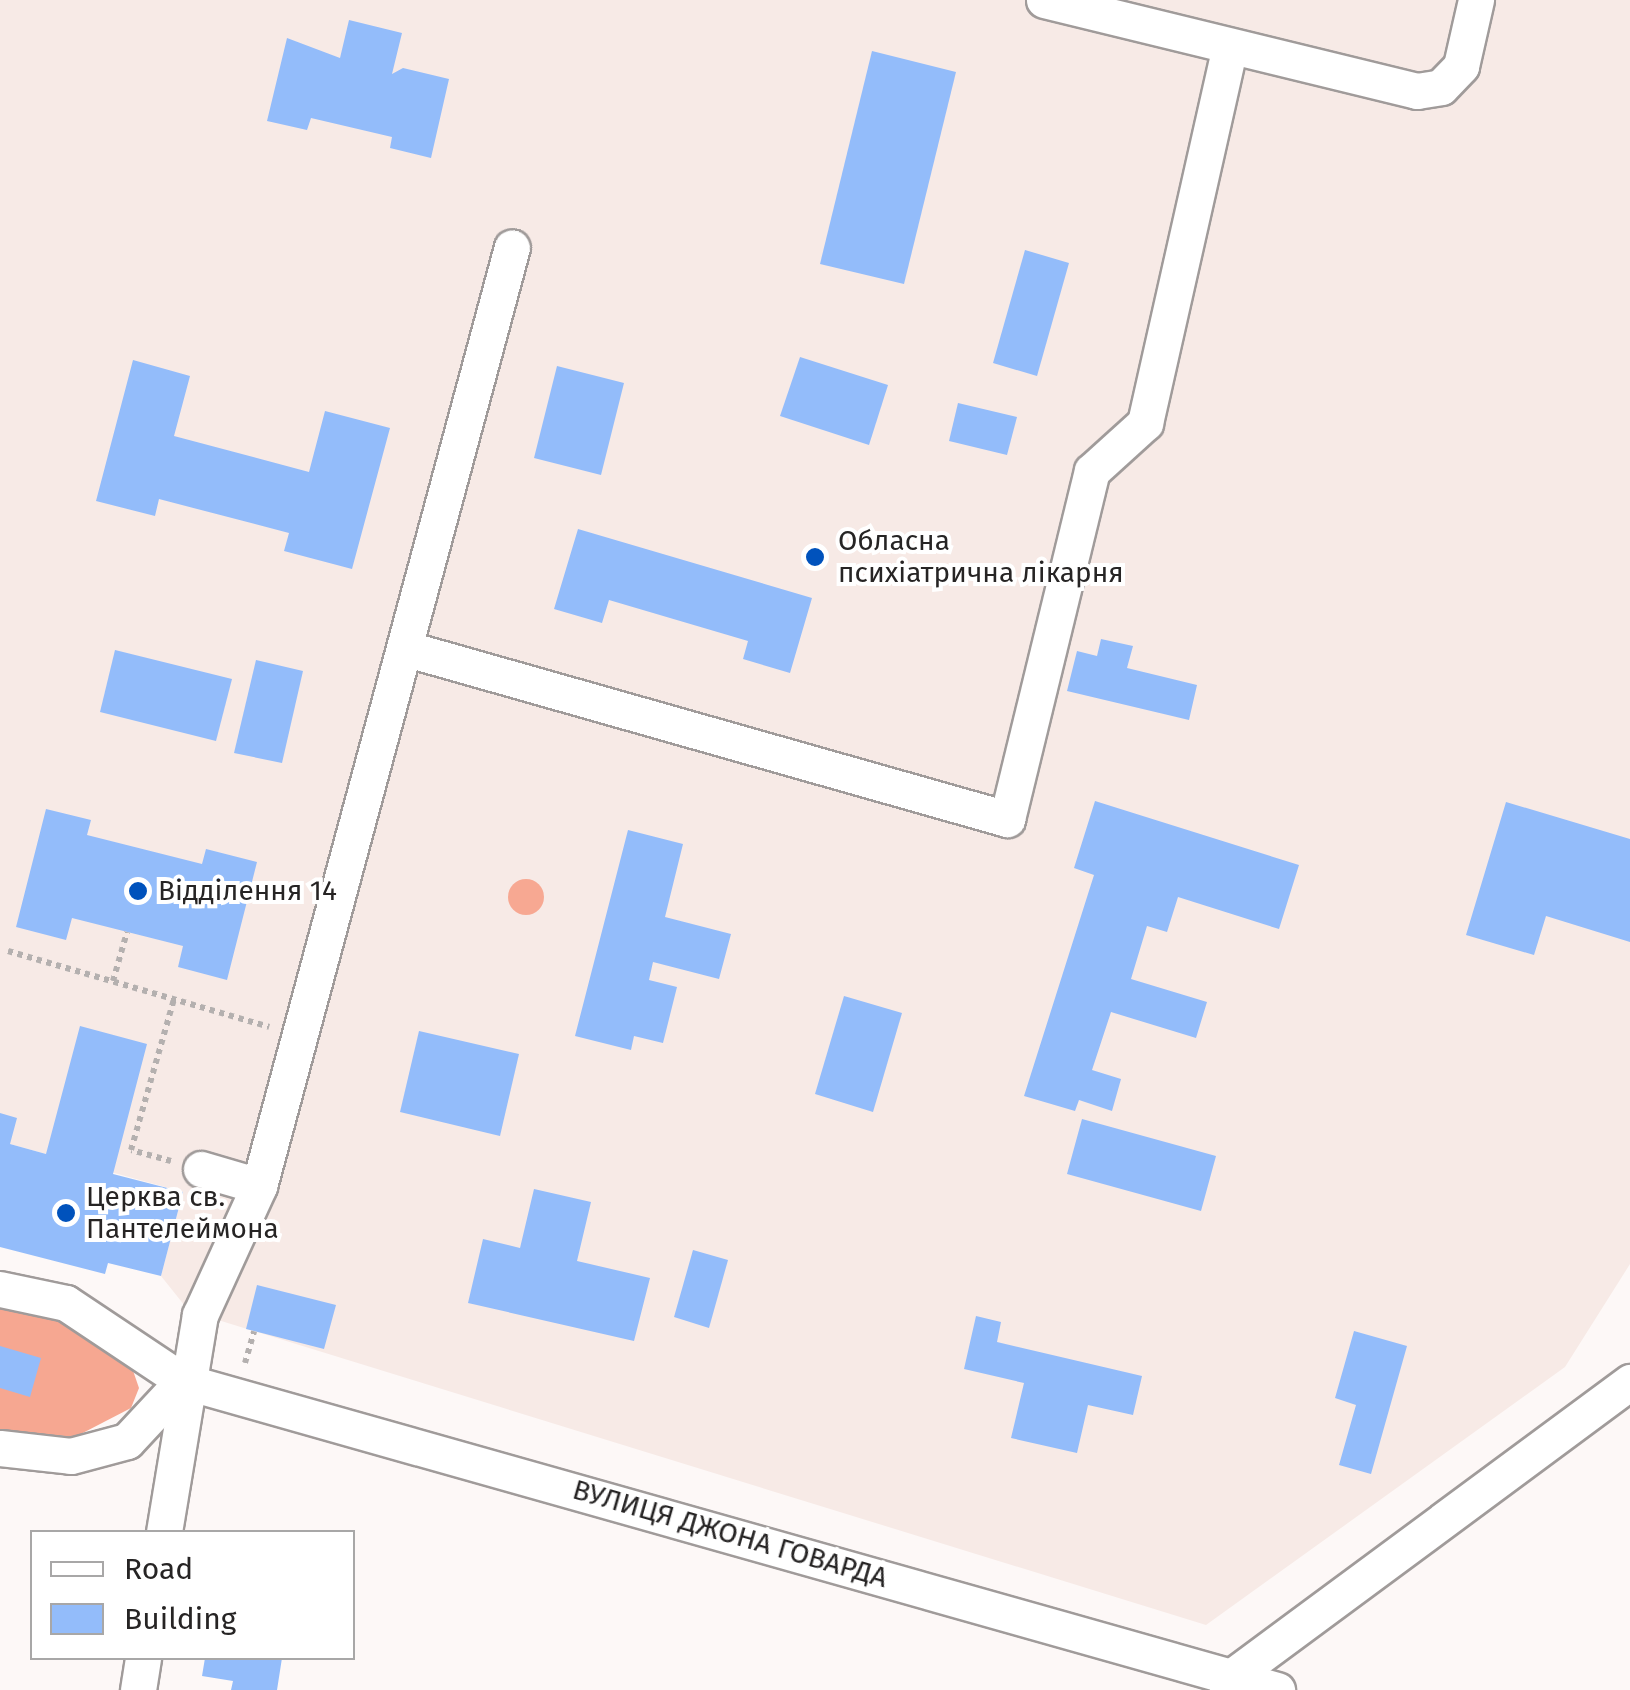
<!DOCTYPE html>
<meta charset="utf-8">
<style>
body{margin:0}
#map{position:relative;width:1630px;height:1690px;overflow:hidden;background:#fdf8f7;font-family:"Fira Sans",sans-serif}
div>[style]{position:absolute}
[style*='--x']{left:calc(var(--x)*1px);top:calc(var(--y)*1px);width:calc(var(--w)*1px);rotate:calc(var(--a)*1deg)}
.built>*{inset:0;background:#f7eae6}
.forest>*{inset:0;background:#f6a791}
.water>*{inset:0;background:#f7a892}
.round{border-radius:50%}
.building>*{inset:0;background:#93bcfa}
.path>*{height:6px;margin-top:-3px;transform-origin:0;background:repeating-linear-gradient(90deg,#b4b0af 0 5px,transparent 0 10px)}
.roads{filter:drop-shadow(2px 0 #a09b9a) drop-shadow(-2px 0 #a09b9a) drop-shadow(0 2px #a09b9a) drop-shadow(0 -2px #a09b9a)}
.minor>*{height:35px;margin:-17.5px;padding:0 17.5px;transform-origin:17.5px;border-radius:17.5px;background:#fff}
.dots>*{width:28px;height:28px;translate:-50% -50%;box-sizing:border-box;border:5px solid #fff;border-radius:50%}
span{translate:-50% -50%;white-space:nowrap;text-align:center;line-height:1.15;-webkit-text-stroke:8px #fff;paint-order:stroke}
.poi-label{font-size:28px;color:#262424}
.left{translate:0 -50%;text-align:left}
.street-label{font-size:28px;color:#262424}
.legend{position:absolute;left:30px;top:1530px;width:325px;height:130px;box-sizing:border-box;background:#fff;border:2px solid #a8a7a7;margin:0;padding:12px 18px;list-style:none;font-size:30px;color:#262424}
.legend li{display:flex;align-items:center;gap:20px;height:50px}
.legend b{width:50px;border:2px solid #a8a7a7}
</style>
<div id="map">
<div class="built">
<i style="clip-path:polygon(0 0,1630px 0,1630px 1264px,1565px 1367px,1206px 1625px,189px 1311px,161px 1276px,183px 1192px,10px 1144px,0 1113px)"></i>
</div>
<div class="forest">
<i style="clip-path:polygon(0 1308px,48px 1314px,130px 1362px,139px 1388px,131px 1408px,75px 1437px,0 1430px)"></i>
</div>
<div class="water">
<i class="round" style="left:508px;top:879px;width:36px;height:36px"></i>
</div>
<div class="building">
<i style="clip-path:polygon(349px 20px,402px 33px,392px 74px,403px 68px,449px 79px,431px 158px,390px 148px,392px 137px,311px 118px,307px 130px,267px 121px,287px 38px,340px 58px)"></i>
<i style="clip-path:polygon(872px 51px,956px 72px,904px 284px,820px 264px)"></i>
<i style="clip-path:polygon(1025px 250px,1069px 263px,1037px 376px,993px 363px)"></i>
<i style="clip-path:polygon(800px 357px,888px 385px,869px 445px,780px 416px)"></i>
<i style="clip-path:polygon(133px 360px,190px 376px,174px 436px,309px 472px,325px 411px,390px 428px,352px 569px,284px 551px,289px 533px,159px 499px,155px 516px,96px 501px)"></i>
<i style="clip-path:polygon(557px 366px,624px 383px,601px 475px,534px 458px)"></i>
<i style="clip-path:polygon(958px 403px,1017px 417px,1007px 455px,949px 441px)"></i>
<i style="clip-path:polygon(578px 529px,812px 598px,790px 673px,743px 659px,748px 641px,609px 600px,602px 623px,554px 609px)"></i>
<i style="clip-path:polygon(1101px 639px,1133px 646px,1127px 668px,1197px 685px,1189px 720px,1067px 691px,1077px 651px,1097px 656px)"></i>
<i style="clip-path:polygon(115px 650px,232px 679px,216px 741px,100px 712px)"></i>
<i style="clip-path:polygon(256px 660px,303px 671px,282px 763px,234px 753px)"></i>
<i style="clip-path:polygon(1095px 801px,1299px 865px,1279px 929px,1178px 897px,1167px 932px,1147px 926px,1131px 979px,1207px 1002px,1196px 1038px,1111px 1012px,1092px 1070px,1121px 1079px,1112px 1111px,1079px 1100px,1075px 1111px,1024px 1096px,1094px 875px,1074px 868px)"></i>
<i style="clip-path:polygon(1506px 802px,1630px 839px,1630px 942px,1546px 916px,1534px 955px,1466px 935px)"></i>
<i style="clip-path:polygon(46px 809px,91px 820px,87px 835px,202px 864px,206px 849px,257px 862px,227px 980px,178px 967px,183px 946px,72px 918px,66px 940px,16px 927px)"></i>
<i style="clip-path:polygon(628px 830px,683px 844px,665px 917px,731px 934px,719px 979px,653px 962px,649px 980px,677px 987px,663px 1043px,634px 1036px,631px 1050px,575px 1036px)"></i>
<i style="clip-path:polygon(844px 996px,902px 1013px,873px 1112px,815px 1094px)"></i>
<i style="clip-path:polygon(80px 1026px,147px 1044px,113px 1174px,183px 1192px,161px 1276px,108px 1263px,105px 1274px,0 1247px,0 1113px,17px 1118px,10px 1144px,46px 1154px)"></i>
<i style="clip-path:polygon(419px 1031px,519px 1054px,500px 1136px,400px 1112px)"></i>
<i style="clip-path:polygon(1082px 1119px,1216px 1156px,1201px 1211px,1067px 1174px)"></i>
<i style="clip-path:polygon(534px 1189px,591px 1202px,577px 1261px,650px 1278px,634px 1341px,468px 1303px,483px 1239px,520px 1248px)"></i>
<i style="clip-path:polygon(693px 1250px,728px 1260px,709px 1328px,674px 1317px)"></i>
<i style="clip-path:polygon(257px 1285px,336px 1305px,324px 1349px,246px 1329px)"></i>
<i style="clip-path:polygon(976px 1316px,1001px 1322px,997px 1342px,1142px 1376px,1133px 1415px,1088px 1405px,1077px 1453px,1011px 1438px,1024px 1383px,964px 1369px)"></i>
<i style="clip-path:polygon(1354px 1331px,1407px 1346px,1371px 1474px,1339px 1465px,1356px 1405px,1335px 1398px)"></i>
<i style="clip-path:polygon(0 1346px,41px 1358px,30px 1397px,0 1388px)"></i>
<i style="clip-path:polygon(205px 1658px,282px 1658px,277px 1690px,231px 1690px,233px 1681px,202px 1676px)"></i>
</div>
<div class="path">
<i style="--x:8;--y:951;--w:272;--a:16.2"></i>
<i style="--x:113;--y:981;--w:51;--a:-74.1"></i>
<i style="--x:171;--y:1161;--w:41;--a:-164.6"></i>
<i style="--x:131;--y:1150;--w:157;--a:-74.1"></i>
<i style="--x:245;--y:1363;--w:33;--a:-74"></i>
</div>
<div class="roads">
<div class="minor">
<i style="--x:1044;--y:0;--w:384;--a:13.7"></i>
<i style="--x:1417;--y:91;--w:24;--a:-9"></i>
<i style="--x:1441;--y:87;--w:29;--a:-46"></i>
<i style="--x:1461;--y:66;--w:68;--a:-77.2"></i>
<i style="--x:404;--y:648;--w:627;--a:15.83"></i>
<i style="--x:1007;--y:819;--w:358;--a:-76.3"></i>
<i style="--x:1092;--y:471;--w:72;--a:-42.2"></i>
<i style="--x:1145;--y:423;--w:385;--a:-77.3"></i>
<i style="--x:201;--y:1169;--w:60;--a:16.3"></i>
<i style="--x:0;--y:1289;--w:67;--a:12"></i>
<i style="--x:66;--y:1303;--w:141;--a:33.7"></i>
<i style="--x:183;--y:1381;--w:1137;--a:15.77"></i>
<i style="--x:0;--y:1448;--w:71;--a:6.4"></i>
<i style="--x:71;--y:1456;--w:58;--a:-15"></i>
<i style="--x:127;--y:1441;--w:82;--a:-47"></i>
<i style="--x:164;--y:1532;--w:220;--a:-80.6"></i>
<i style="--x:200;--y:1315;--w:142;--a:-65.4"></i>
<i style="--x:259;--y:1186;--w:972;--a:-74.92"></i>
<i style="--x:138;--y:1690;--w:32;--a:-81"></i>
<i style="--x:1227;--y:1690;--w:12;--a:-76"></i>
<i style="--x:1230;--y:1678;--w:498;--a:-36.5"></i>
</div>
</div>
<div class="dots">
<i style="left:815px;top:557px;background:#0052bc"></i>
<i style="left:138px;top:891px;background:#0052bc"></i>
<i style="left:66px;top:1213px;background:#0052bc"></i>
</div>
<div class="poi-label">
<span class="left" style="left:838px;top:557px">Обласна<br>психіатрична лікарня</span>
<span class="left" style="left:158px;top:891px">Відділення 14</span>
<span class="left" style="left:86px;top:1213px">Церква св.<br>Пантелеймона</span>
</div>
<div class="street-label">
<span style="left:730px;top:1534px;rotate:16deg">ВУЛИЦЯ ДЖОНА ГОВАРДА</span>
</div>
<ul class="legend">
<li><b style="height:12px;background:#fff"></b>Road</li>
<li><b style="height:28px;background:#93bcfa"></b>Building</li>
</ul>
</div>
